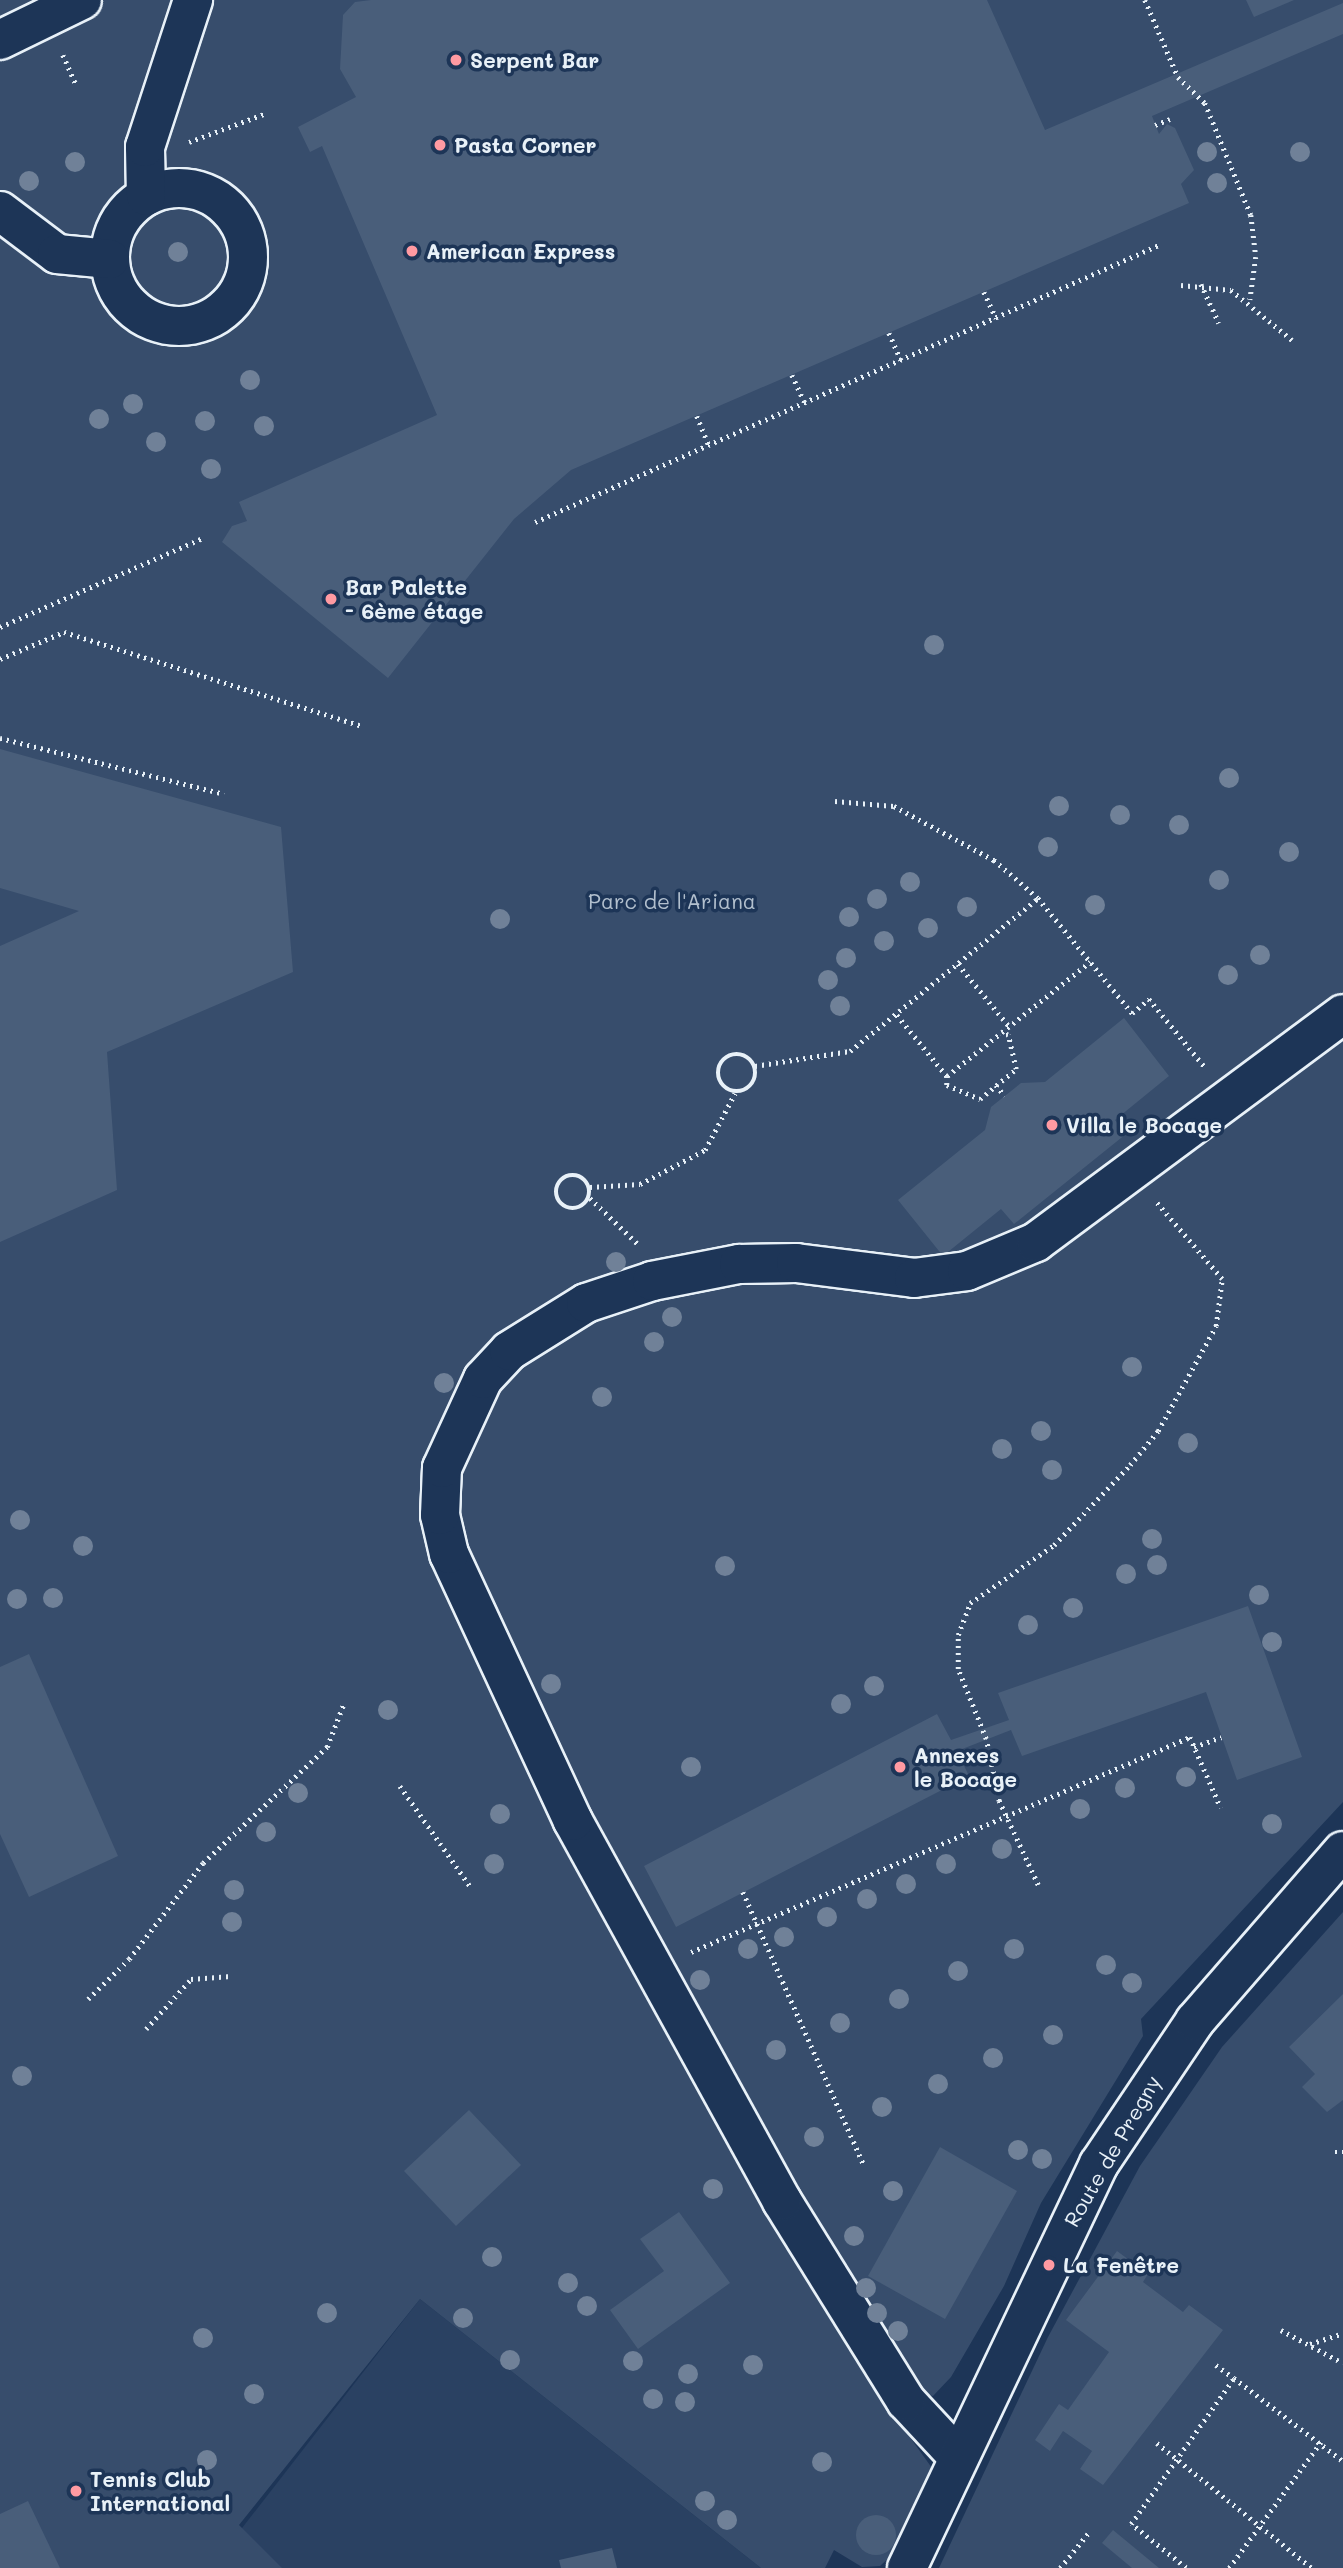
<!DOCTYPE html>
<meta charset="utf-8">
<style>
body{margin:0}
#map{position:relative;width:1343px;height:2568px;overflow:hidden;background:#1d3557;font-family:Mali,sans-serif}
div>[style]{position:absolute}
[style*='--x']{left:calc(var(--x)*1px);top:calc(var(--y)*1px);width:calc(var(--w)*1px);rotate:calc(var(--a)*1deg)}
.built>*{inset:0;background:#2a4162}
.green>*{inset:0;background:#374d6c}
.building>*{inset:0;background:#495e7a}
.round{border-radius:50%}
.path>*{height:4.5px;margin-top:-2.25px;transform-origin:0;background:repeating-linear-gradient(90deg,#e8f1f8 0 2px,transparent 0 7px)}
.path>.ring{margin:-2.25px;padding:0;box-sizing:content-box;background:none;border:4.5px solid #e8f1f8;border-radius:50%}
.roads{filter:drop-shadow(2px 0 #e8f1f8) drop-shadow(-2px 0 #e8f1f8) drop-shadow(0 2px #e8f1f8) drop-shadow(0 -2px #e8f1f8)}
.minor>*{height:38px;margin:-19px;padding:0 19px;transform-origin:19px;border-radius:19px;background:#1d3557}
.minor>.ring{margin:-19px;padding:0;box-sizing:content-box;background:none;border:38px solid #1d3557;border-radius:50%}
.trees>*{width:20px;height:20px;margin:-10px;border-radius:50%;background:#708198}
.dots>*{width:19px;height:19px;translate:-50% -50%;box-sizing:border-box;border:4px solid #1d3557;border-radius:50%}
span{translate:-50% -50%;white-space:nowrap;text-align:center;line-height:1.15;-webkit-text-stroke:7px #1d3557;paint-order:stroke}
.poi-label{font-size:21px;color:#e8f1f8;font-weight:700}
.left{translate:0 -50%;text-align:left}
.park-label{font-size:21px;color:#b3c0ce}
.street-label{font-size:21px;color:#e8f1f8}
</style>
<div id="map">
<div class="built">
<i style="clip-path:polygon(420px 2299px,761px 2568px,211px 2568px)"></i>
</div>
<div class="green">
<i style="clip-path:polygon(0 0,1343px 0,1343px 1802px,1141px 2019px,1143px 2036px,1041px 2203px,1004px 2286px,951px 2377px,933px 2396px,917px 2393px,891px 2411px,932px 2468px,892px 2555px,880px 2566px,862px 2567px,834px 2550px,825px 2568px,761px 2568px,420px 2299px,239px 2525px,282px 2568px,0 2568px)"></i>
<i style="clip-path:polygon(1343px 1912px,1343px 2568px,939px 2568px,1048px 2337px,1140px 2166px,1222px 2047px)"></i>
</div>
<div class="building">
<i style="clip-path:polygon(371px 0,987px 0,1045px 130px,1343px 3px,1343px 34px,1152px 116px,1159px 134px,1167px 124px,1175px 128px,1194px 170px,1181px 184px,1189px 203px,571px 470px,514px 519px,388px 678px,222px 542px,232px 526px,247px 521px,239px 502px,437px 415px,322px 146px,310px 152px,298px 127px,356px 97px,340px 69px,343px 15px,355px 2px)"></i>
<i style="clip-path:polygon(1246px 0,1294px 0,1254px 17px)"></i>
<i style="clip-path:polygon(0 749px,281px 827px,293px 972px,107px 1052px,117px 1190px,0 1242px,0 946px,79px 911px,0 888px)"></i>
<i style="clip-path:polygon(1124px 1018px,1169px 1076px,1115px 1120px,1126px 1134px,1014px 1224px,1001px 1209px,943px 1256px,898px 1200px,985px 1130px,991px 1107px,1021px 1083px,1045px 1082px)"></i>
<i style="clip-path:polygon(1248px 1606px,1302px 1757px,1237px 1780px,1206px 1692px,1022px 1756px,1011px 1730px,957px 1751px,969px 1776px,676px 1927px,644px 1866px,937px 1714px,951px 1740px,1009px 1720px,998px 1693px)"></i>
<i style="clip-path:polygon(29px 1654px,118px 1856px,29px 1897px,0 1834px,0 1667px)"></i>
<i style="clip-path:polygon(1343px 1994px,1343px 2100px,1327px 2112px,1302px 2087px,1315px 2074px,1289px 2047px)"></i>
<i style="clip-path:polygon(469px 2110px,521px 2165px,456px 2226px,404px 2171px)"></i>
<i style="clip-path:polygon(940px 2147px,1017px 2191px,945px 2319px,868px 2276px)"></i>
<i style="clip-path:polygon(679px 2212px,730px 2283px,638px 2349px,610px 2310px,664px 2271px,640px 2239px)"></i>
<i style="clip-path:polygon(1117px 2251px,1148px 2274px,1143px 2282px,1183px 2312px,1189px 2305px,1223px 2330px,1103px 2485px,1080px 2469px,1092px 2451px,1063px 2431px,1050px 2451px,1035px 2440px,1059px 2404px,1068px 2410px,1109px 2352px,1066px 2320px)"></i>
<i style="clip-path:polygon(28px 2501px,60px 2568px,0 2568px,0 2514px)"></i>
<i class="round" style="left:856px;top:2515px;width:40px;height:40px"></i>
<i style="clip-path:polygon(1113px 2530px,1159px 2568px,1132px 2568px,1102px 2543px)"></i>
<i style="clip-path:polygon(612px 2548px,617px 2568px,561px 2568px,559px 2560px)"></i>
</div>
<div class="path">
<i style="--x:1145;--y:0;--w:84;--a:66.8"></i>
<i style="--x:1178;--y:77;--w:37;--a:44"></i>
<i style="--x:1205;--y:103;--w:121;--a:67.7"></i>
<i style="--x:1251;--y:215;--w:42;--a:83.2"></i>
<i style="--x:1256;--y:257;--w:43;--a:97.9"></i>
<i style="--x:63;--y:55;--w:34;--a:66"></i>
<i style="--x:1155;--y:125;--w:16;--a:-22"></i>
<i style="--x:189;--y:142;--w:80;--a:-20.5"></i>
<i style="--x:1201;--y:284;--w:43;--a:65.2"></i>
<i style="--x:1181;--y:285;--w:50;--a:5.7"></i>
<i style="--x:1231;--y:290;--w:79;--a:39.3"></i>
<i style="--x:984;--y:292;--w:29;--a:65"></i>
<i style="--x:889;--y:333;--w:30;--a:66"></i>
<i style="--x:792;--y:375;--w:31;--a:65"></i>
<i style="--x:697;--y:416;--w:31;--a:68"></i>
<i style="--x:535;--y:522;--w:683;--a:-23.94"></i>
<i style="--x:0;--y:627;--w:222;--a:-23.7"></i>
<i style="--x:0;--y:659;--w:69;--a:-22.9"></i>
<i style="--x:64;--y:632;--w:313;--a:17.5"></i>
<i style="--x:0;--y:738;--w:231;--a:14"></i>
<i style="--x:835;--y:801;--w:59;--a:4.8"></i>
<i style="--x:894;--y:806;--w:114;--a:28.4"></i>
<i style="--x:994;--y:860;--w:58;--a:40.8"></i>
<i style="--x:1038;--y:898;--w:149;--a:50.7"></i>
<i style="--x:1132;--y:1013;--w:22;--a:-39"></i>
<i style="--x:1149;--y:999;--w:87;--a:50.6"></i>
<i style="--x:958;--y:964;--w:80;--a:50.6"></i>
<i style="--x:897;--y:1015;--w:79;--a:50.7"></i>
<i style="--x:947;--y:1076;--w:183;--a:-38.6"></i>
<i class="ring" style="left:718px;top:1054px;width:33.5px;height:33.5px"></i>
<i style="--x:755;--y:1066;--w:96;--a:-9"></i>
<i style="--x:850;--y:1051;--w:242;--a:-39.1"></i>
<i style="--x:947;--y:1076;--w:9;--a:90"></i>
<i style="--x:947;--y:1085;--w:36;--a:23"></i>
<i style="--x:980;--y:1099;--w:47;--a:-39.8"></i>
<i style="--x:1016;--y:1069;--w:35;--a:-103"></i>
<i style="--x:1008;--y:1035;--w:7;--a:-164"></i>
<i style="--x:996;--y:1085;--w:14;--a:51"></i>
<i class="ring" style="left:556px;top:1175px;width:29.5px;height:29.5px"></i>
<i style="--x:590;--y:1187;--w:50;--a:-3.4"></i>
<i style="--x:640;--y:1184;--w:73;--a:-27.6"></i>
<i style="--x:705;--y:1150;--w:64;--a:-62.2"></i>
<i style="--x:590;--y:1198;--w:66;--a:43.8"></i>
<i style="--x:1194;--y:1747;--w:29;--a:-20"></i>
<i style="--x:400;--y:1786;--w:122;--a:55"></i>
<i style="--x:1038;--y:1885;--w:93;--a:-114.9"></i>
<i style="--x:999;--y:1801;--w:63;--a:-101.8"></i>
<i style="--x:986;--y:1739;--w:75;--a:-111.8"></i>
<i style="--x:958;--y:1669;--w:34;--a:-90"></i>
<i style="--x:958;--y:1635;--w:34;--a:-69"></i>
<i style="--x:970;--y:1603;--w:102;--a:-34.6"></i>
<i style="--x:1054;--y:1545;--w:110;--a:-46.5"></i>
<i style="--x:1130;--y:1465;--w:44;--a:-50.5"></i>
<i style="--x:1158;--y:1431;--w:120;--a:-61.1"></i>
<i style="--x:1216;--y:1326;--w:47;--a:-82.7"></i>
<i style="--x:1222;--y:1279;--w:101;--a:-130.6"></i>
<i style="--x:743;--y:1892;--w:299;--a:66.1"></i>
<i style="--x:691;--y:1952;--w:543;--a:-23.31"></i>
<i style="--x:1190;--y:1737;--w:77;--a:66.4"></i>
<i style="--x:88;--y:1999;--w:57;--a:-44.3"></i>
<i style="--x:129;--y:1959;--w:121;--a:-52.4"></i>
<i style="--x:203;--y:1863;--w:170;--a:-43.1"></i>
<i style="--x:327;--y:1747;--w:47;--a:-68.9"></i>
<i style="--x:146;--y:2029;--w:67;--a:-48"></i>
<i style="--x:191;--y:1979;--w:40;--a:-4.3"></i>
<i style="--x:1335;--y:2152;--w:8;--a:0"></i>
<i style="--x:1281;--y:2330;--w:70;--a:28"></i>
<i style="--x:1310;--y:2344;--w:35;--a:-18"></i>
<i style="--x:1216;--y:2365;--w:22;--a:36"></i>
<i style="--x:1157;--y:2443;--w:199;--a:38.9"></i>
<i style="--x:1060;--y:2568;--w:48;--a:-51"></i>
<i style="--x:1186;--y:2568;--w:70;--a:-141.3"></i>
<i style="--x:1131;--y:2524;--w:179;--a:-54.8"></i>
<i style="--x:1234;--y:2378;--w:137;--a:37.3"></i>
<i style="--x:1229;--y:2568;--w:156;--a:-53.9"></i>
</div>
<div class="roads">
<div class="minor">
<i style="--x:0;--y:40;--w:91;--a:-26"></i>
<i class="ring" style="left:110px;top:188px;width:100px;height:100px"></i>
<i style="--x:146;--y:196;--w:49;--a:-91.2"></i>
<i style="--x:145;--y:147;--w:155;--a:-71.9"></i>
<i style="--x:0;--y:211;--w:71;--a:37"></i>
<i style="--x:57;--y:254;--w:53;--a:5.4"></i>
<i style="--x:958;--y:2457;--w:76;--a:-132.9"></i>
<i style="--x:906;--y:2401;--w:235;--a:-121.8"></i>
<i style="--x:782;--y:2201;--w:434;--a:-118.8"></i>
<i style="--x:573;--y:1821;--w:294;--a:-114.9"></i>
<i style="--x:449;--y:1554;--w:40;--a:-103"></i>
<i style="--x:440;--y:1515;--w:47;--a:-87.6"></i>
<i style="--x:442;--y:1468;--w:98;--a:-65.3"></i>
<i style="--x:483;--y:1379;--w:38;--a:-47"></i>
<i style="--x:509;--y:1351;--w:91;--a:-31.9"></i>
<i style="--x:586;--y:1303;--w:70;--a:-18.4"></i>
<i style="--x:652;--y:1281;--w:89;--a:-11.1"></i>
<i style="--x:739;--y:1264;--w:57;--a:-1"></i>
<i style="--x:796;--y:1263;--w:119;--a:7.2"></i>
<i style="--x:914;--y:1278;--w:53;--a:-7.5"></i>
<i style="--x:967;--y:1271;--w:75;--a:-22.8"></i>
<i style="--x:1036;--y:1242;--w:382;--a:-36.6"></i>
<i style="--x:907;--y:2568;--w:447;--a:-64.6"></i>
<i style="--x:1099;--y:2164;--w:172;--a:-56.1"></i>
<i style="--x:1195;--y:2021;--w:225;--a:-49"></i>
</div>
</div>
<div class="trees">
<i style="left:1207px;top:152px"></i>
<i style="left:1300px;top:152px"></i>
<i style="left:75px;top:162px"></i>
<i style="left:29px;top:181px"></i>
<i style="left:1217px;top:183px"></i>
<i style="left:178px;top:252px"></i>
<i style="left:250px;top:380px"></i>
<i style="left:133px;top:404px"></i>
<i style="left:99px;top:419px"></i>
<i style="left:205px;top:421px"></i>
<i style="left:264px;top:426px"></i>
<i style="left:156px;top:442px"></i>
<i style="left:211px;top:469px"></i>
<i style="left:934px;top:645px"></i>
<i style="left:1229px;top:778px"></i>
<i style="left:1059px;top:806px"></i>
<i style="left:1120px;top:815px"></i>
<i style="left:1179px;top:825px"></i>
<i style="left:1048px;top:847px"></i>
<i style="left:1289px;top:852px"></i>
<i style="left:1219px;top:880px"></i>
<i style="left:910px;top:882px"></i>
<i style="left:877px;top:899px"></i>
<i style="left:1095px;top:905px"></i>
<i style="left:967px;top:907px"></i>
<i style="left:849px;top:917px"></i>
<i style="left:500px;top:919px"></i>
<i style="left:928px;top:928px"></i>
<i style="left:884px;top:941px"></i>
<i style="left:1260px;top:955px"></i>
<i style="left:846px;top:958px"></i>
<i style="left:1228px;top:975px"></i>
<i style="left:828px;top:980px"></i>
<i style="left:840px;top:1006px"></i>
<i style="left:616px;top:1262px"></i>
<i style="left:672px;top:1317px"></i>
<i style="left:654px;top:1342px"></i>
<i style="left:1132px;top:1367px"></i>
<i style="left:444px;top:1383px"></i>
<i style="left:602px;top:1397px"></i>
<i style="left:1041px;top:1431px"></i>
<i style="left:1188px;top:1443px"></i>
<i style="left:1002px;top:1449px"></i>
<i style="left:1052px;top:1470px"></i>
<i style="left:20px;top:1520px"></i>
<i style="left:1152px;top:1539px"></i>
<i style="left:83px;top:1546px"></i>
<i style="left:1157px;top:1565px"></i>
<i style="left:725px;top:1566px"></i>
<i style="left:1126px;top:1574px"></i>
<i style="left:1259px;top:1595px"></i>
<i style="left:53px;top:1598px"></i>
<i style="left:17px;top:1599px"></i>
<i style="left:1073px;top:1608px"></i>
<i style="left:1028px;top:1625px"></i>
<i style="left:1272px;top:1642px"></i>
<i style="left:551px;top:1684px"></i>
<i style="left:874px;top:1686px"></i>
<i style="left:841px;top:1704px"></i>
<i style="left:388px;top:1710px"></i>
<i style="left:691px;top:1767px"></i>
<i style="left:1186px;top:1777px"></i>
<i style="left:1125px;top:1788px"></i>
<i style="left:298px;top:1793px"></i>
<i style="left:1080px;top:1809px"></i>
<i style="left:500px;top:1814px"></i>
<i style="left:1272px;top:1824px"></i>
<i style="left:266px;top:1832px"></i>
<i style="left:1002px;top:1849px"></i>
<i style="left:494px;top:1864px"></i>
<i style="left:946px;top:1864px"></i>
<i style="left:906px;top:1884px"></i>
<i style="left:234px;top:1890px"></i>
<i style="left:867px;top:1899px"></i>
<i style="left:827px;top:1917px"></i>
<i style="left:232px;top:1922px"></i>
<i style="left:784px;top:1937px"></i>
<i style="left:748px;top:1949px"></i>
<i style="left:1014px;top:1949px"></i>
<i style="left:1106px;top:1965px"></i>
<i style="left:958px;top:1971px"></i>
<i style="left:700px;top:1980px"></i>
<i style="left:1132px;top:1983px"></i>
<i style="left:899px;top:1999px"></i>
<i style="left:840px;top:2023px"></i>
<i style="left:1053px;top:2035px"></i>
<i style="left:776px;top:2050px"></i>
<i style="left:993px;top:2058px"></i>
<i style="left:22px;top:2076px"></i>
<i style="left:938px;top:2084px"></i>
<i style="left:882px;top:2107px"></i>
<i style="left:814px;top:2137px"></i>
<i style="left:1018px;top:2150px"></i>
<i style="left:1042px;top:2159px"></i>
<i style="left:713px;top:2189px"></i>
<i style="left:893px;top:2191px"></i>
<i style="left:854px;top:2236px"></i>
<i style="left:492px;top:2257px"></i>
<i style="left:568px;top:2283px"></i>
<i style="left:866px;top:2288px"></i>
<i style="left:587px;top:2306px"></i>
<i style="left:327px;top:2313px"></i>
<i style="left:877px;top:2313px"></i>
<i style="left:463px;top:2318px"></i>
<i style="left:898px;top:2331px"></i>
<i style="left:203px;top:2338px"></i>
<i style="left:510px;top:2360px"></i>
<i style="left:633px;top:2361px"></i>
<i style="left:753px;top:2365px"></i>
<i style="left:688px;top:2374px"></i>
<i style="left:254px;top:2394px"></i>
<i style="left:653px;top:2399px"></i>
<i style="left:685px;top:2402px"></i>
<i style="left:207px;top:2460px"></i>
<i style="left:822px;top:2462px"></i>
<i style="left:705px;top:2501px"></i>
<i style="left:727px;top:2520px"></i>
</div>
<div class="dots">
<i style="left:456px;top:60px;background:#ff9aa2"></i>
<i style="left:440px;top:145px;background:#ff9aa2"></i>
<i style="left:412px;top:251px;background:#ff9aa2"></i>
<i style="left:331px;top:599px;background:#ff9aa2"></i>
<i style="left:1052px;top:1125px;background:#ff9aa2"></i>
<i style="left:900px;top:1767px;background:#ff9aa2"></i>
<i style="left:1049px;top:2265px;background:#ff9aa2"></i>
<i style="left:76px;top:2491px;background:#ff9aa2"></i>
</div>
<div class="poi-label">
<span class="left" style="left:470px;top:60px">Serpent Bar</span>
<span class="left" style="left:454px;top:145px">Pasta Corner</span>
<span class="left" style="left:426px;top:251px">American Express</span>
<span class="left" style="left:345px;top:599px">Bar Palette<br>- 6ème étage</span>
<span class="left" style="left:1066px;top:1125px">Villa le Bocage</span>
<span class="left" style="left:914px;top:1767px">Annexes<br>le Bocage</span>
<span class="left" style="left:1063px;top:2265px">La Fenêtre</span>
<span class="left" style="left:90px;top:2491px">Tennis Club<br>International</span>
</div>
<div class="park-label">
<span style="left:672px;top:901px">Parc de l'Ariana</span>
</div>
<div class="street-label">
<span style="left:1112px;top:2151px;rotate:-60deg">Route de Pregny</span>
</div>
</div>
